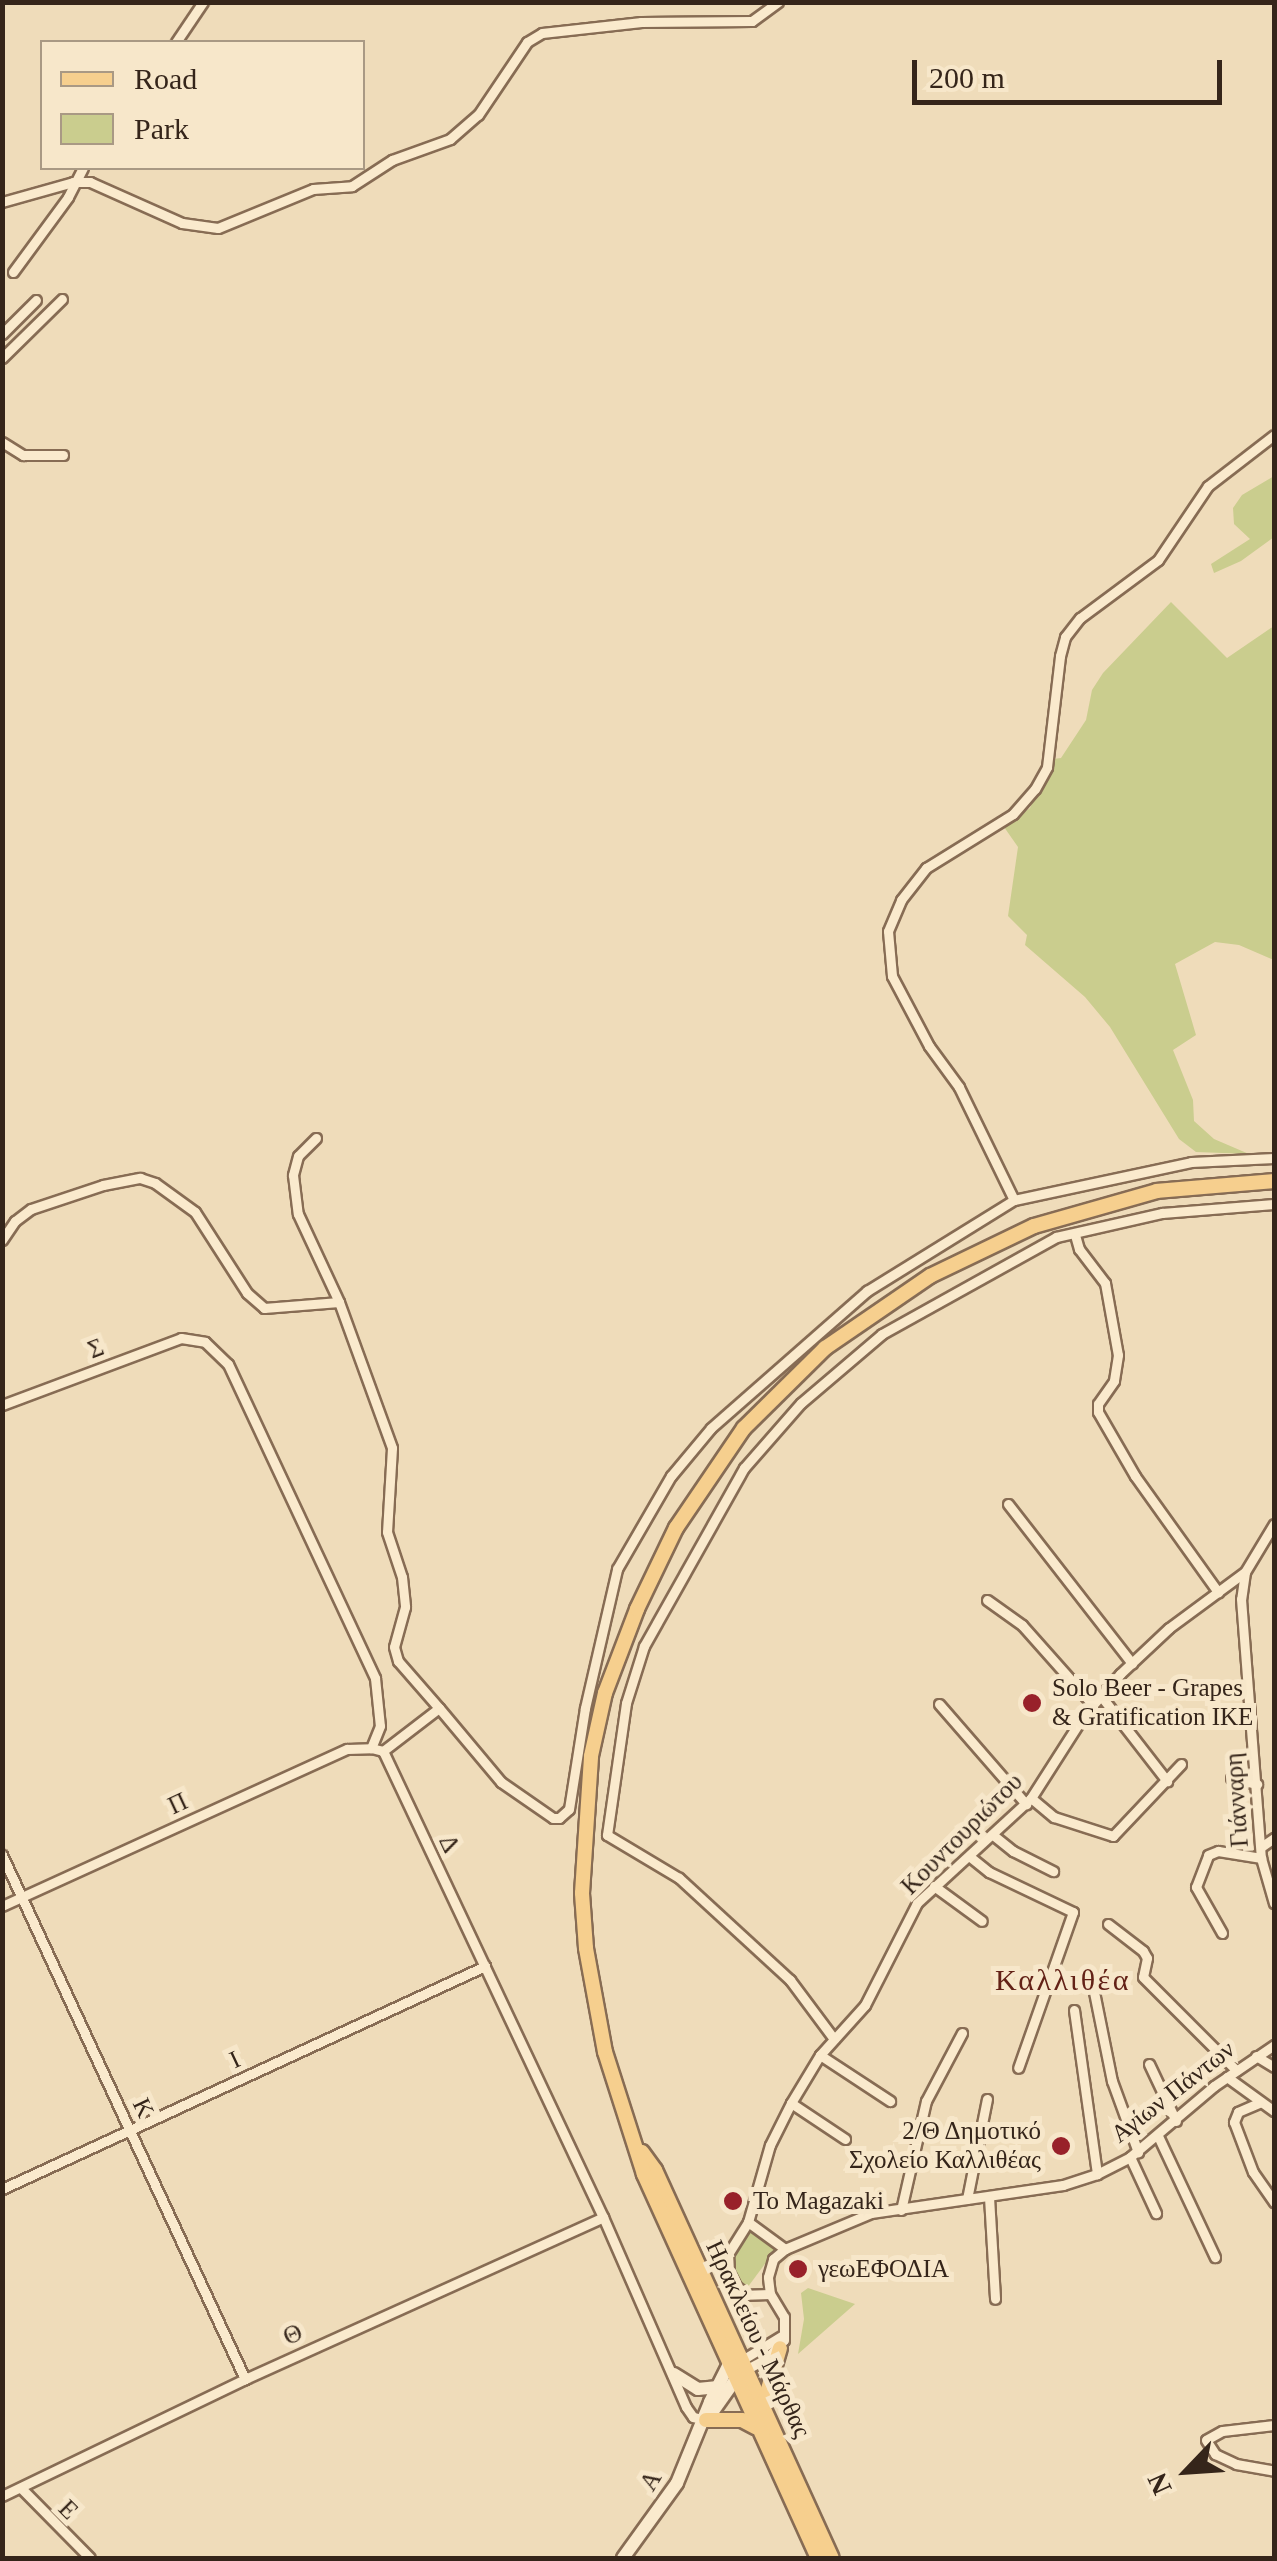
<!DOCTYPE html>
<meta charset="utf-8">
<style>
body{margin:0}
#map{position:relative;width:1277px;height:2561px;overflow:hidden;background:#efdcba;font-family:Georgia,serif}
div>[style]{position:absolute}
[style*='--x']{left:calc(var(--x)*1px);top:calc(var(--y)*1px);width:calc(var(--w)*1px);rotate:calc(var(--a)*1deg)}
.green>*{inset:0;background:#cacd8e}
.roads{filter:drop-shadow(2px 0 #876c54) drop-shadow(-2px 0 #876c54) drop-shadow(0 2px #876c54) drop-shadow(0 -2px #876c54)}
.street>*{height:9px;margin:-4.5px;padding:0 4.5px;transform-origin:4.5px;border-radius:4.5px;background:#faeacd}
.secondary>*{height:12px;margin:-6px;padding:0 6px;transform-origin:6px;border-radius:6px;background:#faeacd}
.primary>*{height:14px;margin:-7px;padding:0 7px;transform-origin:7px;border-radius:7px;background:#f6cf8e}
.dots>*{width:28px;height:28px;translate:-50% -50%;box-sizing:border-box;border:5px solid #f7e7ca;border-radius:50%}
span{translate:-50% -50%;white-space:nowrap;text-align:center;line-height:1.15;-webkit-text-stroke:10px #f7e7ca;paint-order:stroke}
.street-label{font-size:25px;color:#35251a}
.poi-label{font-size:25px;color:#35251a}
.left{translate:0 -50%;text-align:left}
.right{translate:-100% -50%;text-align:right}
.quarter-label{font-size:30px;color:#632217;letter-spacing:2.5px}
.frame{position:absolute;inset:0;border:5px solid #35251a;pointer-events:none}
.legend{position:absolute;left:40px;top:40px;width:325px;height:130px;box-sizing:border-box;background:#f7e7ca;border:2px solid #a99984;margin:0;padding:12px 18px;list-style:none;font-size:30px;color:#35251a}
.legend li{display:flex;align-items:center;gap:20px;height:50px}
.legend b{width:50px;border:2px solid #a99984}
.north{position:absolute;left:1137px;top:2421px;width:100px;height:100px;-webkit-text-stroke:8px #f7e7ca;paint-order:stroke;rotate:245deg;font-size:28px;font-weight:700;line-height:40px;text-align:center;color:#35251a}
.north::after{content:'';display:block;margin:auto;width:35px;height:45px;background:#35251a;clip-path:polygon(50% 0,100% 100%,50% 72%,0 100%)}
.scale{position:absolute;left:912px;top:60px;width:310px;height:45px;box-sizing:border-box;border:5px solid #35251a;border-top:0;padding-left:12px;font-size:30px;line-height:35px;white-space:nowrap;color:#35251a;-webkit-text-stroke:8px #f7e7ca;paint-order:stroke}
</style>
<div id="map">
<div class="green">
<i style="clip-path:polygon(1274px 476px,1274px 537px,1241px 561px,1214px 573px,1211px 564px,1250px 539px,1234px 524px,1233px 508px,1242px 495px)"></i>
<i style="clip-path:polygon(1171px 602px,1227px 658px,1274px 626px,1274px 960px,1239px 945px,1215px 942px,1175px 964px,1196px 1035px,1173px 1050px,1193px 1100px,1194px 1121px,1214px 1139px,1249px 1154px,1196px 1152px,1179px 1139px,1110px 1027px,1085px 997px,1025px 945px,1027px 935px,1008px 916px,1018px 847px,1004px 827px,1030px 808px,1053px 759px,1061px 758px,1086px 720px,1092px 690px,1103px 673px)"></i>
<i style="clip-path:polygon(747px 2230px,776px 2249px,747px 2288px,730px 2277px,731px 2249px)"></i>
<i style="clip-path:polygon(808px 2288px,855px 2304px,798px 2354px,804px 2319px,801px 2293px)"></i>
</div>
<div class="roads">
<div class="street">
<i style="--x:176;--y:42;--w:48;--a:-56"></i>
<i style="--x:2;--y:202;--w:74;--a:-15.7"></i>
<i style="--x:73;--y:182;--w:17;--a:0"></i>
<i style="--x:90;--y:182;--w:101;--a:24"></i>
<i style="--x:182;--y:223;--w:36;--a:8"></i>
<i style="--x:218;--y:228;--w:103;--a:-22.3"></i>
<i style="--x:313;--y:189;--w:39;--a:-4"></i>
<i style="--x:352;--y:186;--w:48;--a:-33"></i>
<i style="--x:392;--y:160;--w:62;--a:-19.9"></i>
<i style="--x:450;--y:139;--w:37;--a:-41"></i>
<i style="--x:478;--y:115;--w:88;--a:-56.1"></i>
<i style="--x:527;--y:42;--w:17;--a:-31"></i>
<i style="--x:542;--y:33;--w:100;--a:-6.3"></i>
<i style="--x:641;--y:22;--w:111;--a:-0.5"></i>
<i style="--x:752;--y:21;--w:32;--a:-36"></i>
<i style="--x:13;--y:272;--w:93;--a:-53.7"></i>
<i style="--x:68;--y:197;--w:33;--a:-63"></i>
<i style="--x:2;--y:334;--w:48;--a:-45"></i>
<i style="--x:2;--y:358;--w:84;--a:-44.5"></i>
<i style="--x:2;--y:442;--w:25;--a:32"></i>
<i style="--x:23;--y:455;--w:40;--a:0"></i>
<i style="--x:316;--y:1138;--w:25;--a:135"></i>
<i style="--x:298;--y:1156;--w:20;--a:105"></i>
<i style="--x:293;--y:1175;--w:39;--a:83"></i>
<i style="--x:298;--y:1214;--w:97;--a:65"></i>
<i style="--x:339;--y:1302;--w:155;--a:70"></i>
<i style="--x:392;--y:1448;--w:84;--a:93.4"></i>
<i style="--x:387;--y:1532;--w:47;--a:71.6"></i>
<i style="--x:402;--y:1577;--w:30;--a:84"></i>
<i style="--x:405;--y:1607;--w:41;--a:105.4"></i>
<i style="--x:394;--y:1647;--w:15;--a:74"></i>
<i style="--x:398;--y:1661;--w:62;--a:48.9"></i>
<i style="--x:439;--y:1708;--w:71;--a:142.5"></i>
<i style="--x:1014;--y:1200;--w:126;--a:-116"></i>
<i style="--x:959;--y:1087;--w:51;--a:-126.2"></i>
<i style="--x:929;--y:1046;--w:79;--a:-117.9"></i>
<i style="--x:892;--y:976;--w:45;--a:-95.1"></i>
<i style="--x:888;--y:931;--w:34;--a:-67"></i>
<i style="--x:901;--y:900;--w:41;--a:-52"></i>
<i style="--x:926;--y:868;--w:102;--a:-31.8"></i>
<i style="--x:1013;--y:814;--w:33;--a:-49"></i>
<i style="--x:1035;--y:789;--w:25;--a:-61"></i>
<i style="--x:1047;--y:767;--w:112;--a:-83.3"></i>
<i style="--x:1060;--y:656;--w:20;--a:-75"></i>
<i style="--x:1065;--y:637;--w:24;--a:-52"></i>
<i style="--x:1080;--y:618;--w:97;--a:-36.6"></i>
<i style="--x:1158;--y:560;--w:89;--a:-56"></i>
<i style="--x:1208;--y:486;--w:83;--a:-37.7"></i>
<i style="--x:1075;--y:1235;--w:15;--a:74"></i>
<i style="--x:1079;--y:1249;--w:43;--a:52.6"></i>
<i style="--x:1105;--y:1283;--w:73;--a:79.8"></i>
<i style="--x:1118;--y:1355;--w:26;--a:99"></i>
<i style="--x:1114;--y:1381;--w:28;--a:125"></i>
<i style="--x:1098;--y:1404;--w:8;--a:90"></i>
<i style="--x:1098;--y:1412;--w:74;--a:60"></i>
<i style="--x:1135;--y:1476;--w:143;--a:54.4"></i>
<i style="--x:2;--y:1240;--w:23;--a:-56"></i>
<i style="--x:15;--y:1221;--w:20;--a:-37"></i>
<i style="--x:31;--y:1209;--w:76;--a:-18.4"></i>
<i style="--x:103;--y:1185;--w:38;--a:-11"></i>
<i style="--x:140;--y:1178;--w:16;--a:18"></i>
<i style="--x:155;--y:1183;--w:49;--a:35.9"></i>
<i style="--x:195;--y:1212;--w:96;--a:57.3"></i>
<i style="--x:247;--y:1293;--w:23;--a:41"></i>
<i style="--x:264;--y:1308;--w:75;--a:-4.6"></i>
<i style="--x:2;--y:1405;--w:191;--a:-20.5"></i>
<i style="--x:181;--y:1338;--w:24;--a:9"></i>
<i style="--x:205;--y:1342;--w:32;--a:44"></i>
<i style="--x:228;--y:1364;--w:347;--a:64.9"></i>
<i style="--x:375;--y:1678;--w:48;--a:84.1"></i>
<i style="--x:380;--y:1726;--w:24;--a:112"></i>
<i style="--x:371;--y:1748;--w:12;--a:14"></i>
<i style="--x:383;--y:1751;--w:515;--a:64.73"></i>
<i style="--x:603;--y:2217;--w:207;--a:66.4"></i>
<i style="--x:686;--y:2407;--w:12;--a:55"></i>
<i style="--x:693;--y:2417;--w:13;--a:13"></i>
<i style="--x:1008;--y:1504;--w:202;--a:52.1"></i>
<i style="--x:1245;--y:1572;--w:27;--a:98"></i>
<i style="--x:1241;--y:1599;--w:260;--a:85.6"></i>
<i style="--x:1261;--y:1858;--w:47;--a:73.9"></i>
<i style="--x:987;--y:1600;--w:43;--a:35.5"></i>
<i style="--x:1022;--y:1625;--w:107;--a:48.4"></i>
<i style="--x:1101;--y:1696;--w:108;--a:52.2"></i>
<i style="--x:939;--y:1704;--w:133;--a:49"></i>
<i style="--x:439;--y:1708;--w:97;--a:50"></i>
<i style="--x:501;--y:1782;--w:63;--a:34.7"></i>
<i style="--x:553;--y:1818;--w:6;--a:0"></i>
<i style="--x:559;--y:1818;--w:13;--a:-42"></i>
<i style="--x:569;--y:1809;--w:102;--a:-81"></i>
<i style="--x:585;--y:1708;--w:143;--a:-77"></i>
<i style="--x:617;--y:1569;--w:108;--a:-59.9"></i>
<i style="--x:671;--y:1476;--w:62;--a:-50.2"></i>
<i style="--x:711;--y:1428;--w:208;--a:-41.3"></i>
<i style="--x:867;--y:1291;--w:173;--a:-31.8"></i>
<i style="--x:1014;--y:1200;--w:181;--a:-12.1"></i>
<i style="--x:1191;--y:1162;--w:83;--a:-2.8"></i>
<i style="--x:1231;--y:1778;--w:27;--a:13"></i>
<i style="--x:1031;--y:1798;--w:30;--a:40"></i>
<i style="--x:1054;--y:1817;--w:62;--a:17.9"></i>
<i style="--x:1113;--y:1836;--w:99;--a:-46.6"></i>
<i style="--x:993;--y:1835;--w:26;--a:39"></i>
<i style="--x:1013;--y:1851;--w:45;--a:26.6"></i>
<i style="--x:1261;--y:1847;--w:16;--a:-35"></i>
<i style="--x:2;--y:1855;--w:578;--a:65.12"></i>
<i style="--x:969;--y:1856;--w:26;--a:39"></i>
<i style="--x:989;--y:1872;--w:93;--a:25.5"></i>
<i style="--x:1073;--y:1912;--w:165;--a:109.4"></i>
<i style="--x:934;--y:1886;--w:59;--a:36.1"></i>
<i style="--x:2;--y:1906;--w:379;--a:-24.5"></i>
<i style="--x:347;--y:1749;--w:24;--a:-2"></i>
<i style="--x:1108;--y:1924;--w:44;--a:37.6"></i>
<i style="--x:1143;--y:1951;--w:8;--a:60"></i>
<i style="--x:1147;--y:1958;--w:19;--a:102"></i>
<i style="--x:1143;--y:1977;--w:132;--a:45"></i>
<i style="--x:1222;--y:1933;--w:53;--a:-119.5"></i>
<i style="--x:1196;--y:1887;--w:34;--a:-69"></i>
<i style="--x:1208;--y:1855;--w:11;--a:-22"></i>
<i style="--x:1218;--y:1851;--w:44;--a:9.2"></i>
<i style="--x:1093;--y:1987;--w:96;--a:78.6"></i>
<i style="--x:1112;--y:2081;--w:76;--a:69.9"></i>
<i style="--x:1074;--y:2010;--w:166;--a:82"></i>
<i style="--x:834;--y:2039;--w:74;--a:-126.7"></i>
<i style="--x:790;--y:1980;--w:151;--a:-137.4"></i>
<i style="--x:679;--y:1878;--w:84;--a:-149.2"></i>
<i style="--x:607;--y:1835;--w:133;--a:-81.8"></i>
<i style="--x:626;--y:1703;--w:60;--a:-72.5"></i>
<i style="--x:644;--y:1646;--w:204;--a:-60.7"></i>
<i style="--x:744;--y:1468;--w:86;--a:-48.8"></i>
<i style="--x:801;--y:1403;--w:106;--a:-40.4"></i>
<i style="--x:882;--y:1334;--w:199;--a:-29.1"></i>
<i style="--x:1056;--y:1237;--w:109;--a:-12.8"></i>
<i style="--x:1162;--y:1213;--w:112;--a:-4.6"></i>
<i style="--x:820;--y:2055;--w:84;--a:33.3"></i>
<i style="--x:1256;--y:2056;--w:21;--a:31"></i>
<i style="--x:1149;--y:2064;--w:63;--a:64.7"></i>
<i style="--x:1227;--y:2077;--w:58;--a:35.9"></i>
<i style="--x:1261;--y:2102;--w:25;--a:157"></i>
<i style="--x:1238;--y:2112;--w:11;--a:112"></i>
<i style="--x:1234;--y:2122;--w:53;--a:69.2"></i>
<i style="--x:1253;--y:2172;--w:37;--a:55"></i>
<i style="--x:791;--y:2103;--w:65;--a:33.7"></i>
<i style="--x:1158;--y:2136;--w:134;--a:64.8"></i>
<i style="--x:1130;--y:2157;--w:62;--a:65.1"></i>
<i style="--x:2;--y:2189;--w:532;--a:-24.78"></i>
<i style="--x:989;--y:2197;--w:102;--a:86.6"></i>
<i style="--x:967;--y:2199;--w:102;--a:-78.7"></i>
<i style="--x:901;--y:2210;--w:112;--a:-77.1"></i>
<i style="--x:926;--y:2101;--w:77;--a:-62.1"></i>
<i style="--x:748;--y:2222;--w:46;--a:36.1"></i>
<i style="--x:770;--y:2294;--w:23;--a:178"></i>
<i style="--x:747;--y:2295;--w:14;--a:-141"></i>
<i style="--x:736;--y:2286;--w:16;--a:-117"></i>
<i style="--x:729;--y:2272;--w:18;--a:-93"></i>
<i style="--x:728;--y:2254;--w:38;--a:-58"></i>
<i style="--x:748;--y:2222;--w:80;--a:-74.1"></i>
<i style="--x:770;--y:2145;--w:47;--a:-63.4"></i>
<i style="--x:791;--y:2103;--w:56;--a:-58.9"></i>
<i style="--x:820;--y:2055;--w:67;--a:-48"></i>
<i style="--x:865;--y:2005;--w:114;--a:-63"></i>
<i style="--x:917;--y:1903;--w:155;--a:-42.6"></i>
<i style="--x:1031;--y:1798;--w:98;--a:-57.4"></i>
<i style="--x:1084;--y:1715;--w:55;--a:-48.7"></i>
<i style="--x:1120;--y:1674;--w:67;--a:-43.2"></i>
<i style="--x:1169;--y:1628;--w:94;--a:-36.4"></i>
<i style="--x:1245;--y:1572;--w:56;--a:-58.9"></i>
<i style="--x:742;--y:2360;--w:48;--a:-31.4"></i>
<i style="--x:747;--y:2369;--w:21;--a:-28"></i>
<i style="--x:766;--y:2359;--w:26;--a:-47"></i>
<i style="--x:784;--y:2340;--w:23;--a:-90"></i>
<i style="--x:784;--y:2317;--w:27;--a:-121"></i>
<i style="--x:770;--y:2294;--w:17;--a:-97"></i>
<i style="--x:768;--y:2277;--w:19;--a:-74"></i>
<i style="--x:773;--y:2259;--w:16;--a:-40"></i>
<i style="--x:785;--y:2249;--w:93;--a:-22.7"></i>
<i style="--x:871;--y:2213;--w:194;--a:-8.3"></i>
<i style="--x:1063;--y:2185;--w:36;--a:-18"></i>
<i style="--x:1097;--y:2174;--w:37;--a:-27"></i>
<i style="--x:1130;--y:2157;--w:110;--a:-40.2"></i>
<i style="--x:1214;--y:2086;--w:73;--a:-34.3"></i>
<i style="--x:1274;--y:2425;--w:52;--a:173.4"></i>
<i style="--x:1222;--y:2431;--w:18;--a:151"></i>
<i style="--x:1206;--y:2440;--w:17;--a:57"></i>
<i style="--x:1215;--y:2454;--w:23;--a:25"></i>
<i style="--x:1236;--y:2464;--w:39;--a:10"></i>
<i style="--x:21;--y:2488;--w:98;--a:45.4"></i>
<i style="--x:2;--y:2496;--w:270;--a:-25.7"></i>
<i style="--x:245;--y:2379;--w:393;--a:-24.3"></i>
</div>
<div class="secondary">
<i style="--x:674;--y:2374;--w:28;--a:32"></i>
<i style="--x:698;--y:2389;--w:20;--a:-6"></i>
<i style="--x:709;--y:2417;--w:54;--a:-54.8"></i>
<i style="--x:623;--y:2558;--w:92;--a:-54.2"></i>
<i style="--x:677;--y:2483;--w:87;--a:-67.8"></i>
<i style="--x:710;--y:2402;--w:40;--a:-63.4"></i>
<i style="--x:728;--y:2366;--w:9;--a:-21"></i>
</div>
<div class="primary">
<i style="--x:642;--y:2152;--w:22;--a:54"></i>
<i style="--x:655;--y:2170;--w:426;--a:65.5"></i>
<i style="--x:764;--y:2403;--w:57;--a:-73.8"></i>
<i style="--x:706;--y:2420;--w:36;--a:0"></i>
<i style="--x:742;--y:2420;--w:15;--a:28"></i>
<i style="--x:818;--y:2558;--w:422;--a:-114.4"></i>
<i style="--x:644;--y:2174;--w:128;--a:-107.7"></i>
<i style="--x:605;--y:2052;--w:106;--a:-100.4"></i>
<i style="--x:586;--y:1948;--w:55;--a:-94.2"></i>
<i style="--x:582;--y:1893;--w:137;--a:-86.2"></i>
<i style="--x:591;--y:1756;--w:65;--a:-77.5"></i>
<i style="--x:605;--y:1693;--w:90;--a:-69.1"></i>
<i style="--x:637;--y:1609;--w:90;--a:-64.3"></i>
<i style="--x:676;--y:1528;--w:121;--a:-55.8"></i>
<i style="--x:744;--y:1428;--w:114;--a:-44.6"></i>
<i style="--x:825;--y:1348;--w:127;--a:-34.4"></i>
<i style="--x:930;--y:1276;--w:115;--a:-25.7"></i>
<i style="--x:1034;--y:1226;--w:128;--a:-15.9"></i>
<i style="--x:1157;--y:1191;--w:117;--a:-4.9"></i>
</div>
</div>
<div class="dots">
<i style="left:1032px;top:1703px;background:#98212a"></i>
<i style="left:1061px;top:2146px;background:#98212a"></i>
<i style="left:733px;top:2201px;background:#98212a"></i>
<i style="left:798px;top:2269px;background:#98212a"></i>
</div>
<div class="street-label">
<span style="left:96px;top:1349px;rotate:-21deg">Σ</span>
<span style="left:1237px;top:1800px;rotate:-94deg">Γιάνναρη</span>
<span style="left:178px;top:1804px;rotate:-25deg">Π</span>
<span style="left:962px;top:1834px;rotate:-45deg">Κουντουριώτου</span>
<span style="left:449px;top:1844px;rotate:65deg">Δ</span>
<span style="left:235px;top:2060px;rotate:-25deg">Ι</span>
<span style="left:1173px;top:2092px;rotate:-38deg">Αγίων Πάντων</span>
<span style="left:143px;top:2108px;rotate:65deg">Κ</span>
<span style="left:293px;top:2335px;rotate:-24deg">Θ</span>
<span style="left:758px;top:2339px;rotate:65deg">Ηρακλείου - Μάρθας</span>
<span style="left:651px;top:2481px;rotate:-59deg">Α</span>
<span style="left:68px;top:2510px;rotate:45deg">Ε</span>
</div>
<div class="poi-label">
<span class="left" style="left:1052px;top:1703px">Solo Beer - Grapes<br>&amp; Gratification IKE</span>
<span class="right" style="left:1041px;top:2146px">2/Θ Δημοτικό<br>Σχολείο Καλλιθέας</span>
<span class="left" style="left:753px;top:2201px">To Magazaki</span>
<span class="left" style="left:818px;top:2269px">γεωΕΦΟΔΙΑ</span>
</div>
<div class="quarter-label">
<span style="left:1063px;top:1980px">Καλλιθέα</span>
</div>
<div class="frame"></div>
<ul class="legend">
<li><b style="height:12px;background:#f6cf8e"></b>Road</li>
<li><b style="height:28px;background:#cacd8e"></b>Park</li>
</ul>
<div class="north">N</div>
<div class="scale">200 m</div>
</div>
